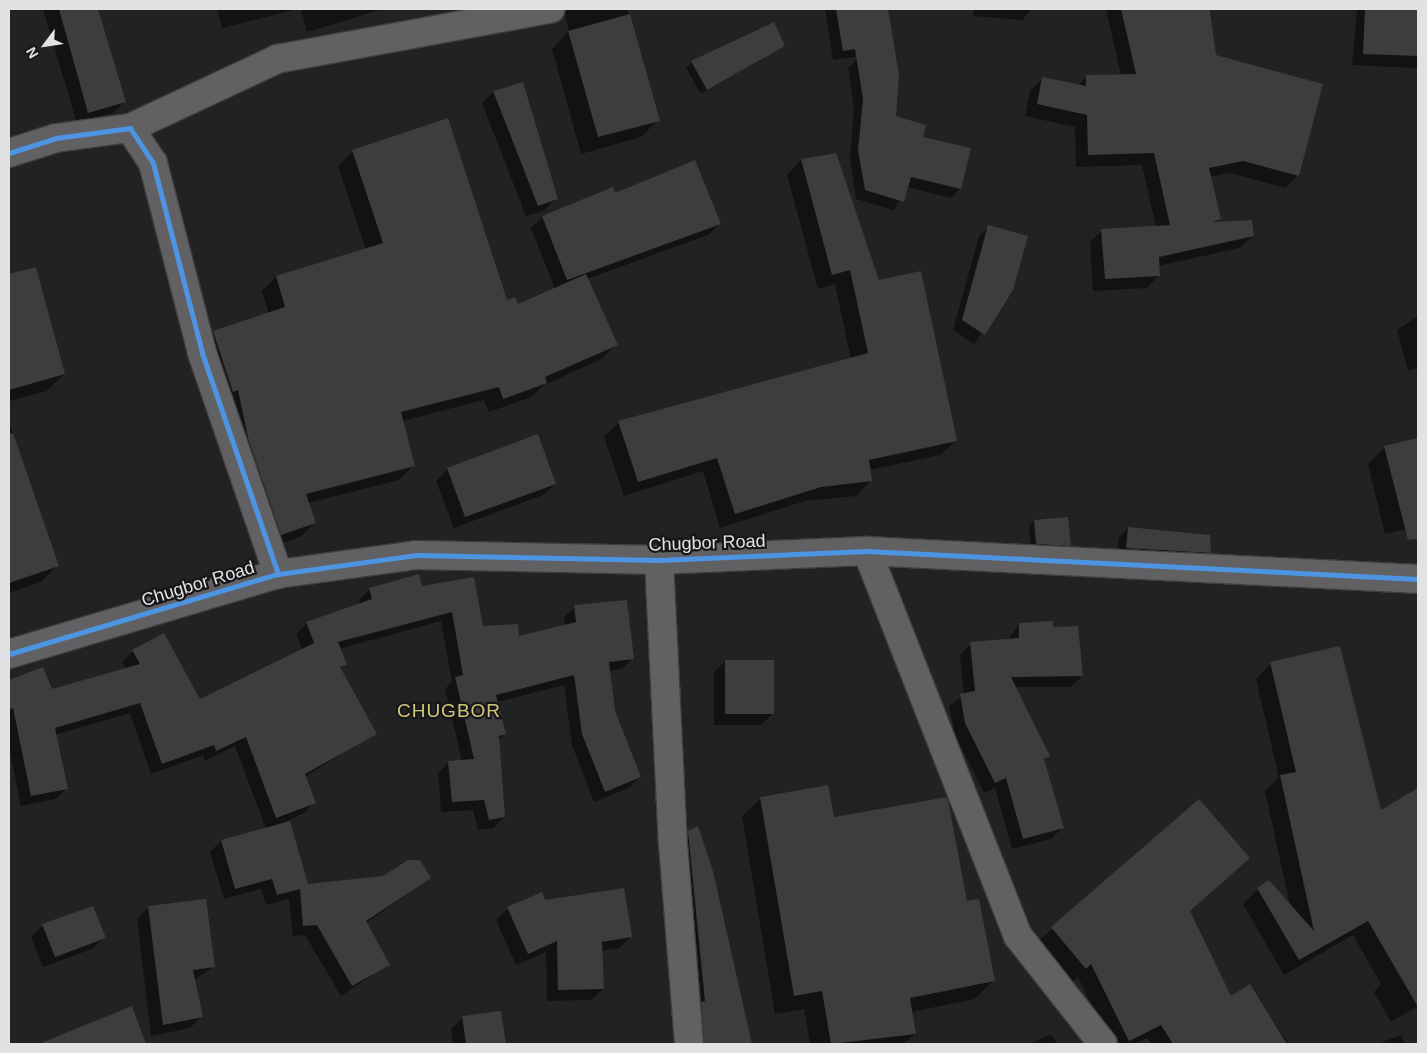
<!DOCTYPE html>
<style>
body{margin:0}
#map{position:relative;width:1427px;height:1053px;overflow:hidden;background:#212223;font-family:Arial,sans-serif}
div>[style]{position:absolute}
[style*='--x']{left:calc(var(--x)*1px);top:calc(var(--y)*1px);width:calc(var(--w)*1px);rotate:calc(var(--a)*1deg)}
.shadow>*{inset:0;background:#0007}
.building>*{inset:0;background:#3c3d3e}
.roads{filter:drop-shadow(1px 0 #3e3e3f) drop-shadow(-1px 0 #3e3e3f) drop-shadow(0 1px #3e3e3f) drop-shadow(0 -1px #3e3e3f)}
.minor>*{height:28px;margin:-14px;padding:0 14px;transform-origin:14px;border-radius:14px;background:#616163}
.cycleway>*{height:5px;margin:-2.5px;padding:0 2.5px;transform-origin:2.5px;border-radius:2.5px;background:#4d94e3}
span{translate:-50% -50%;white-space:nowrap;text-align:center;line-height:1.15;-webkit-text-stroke:4.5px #17171a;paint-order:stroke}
.street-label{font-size:18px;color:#e2e2e5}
.neighbourhood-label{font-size:19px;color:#cfc678;letter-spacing:1px}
.frame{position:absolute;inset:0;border:10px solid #e2e2e5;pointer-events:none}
.north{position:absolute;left:20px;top:20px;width:50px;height:50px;-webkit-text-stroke:4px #17171a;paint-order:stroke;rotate:239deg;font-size:14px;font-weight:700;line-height:20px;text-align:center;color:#e2e2e5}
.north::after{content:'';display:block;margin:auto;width:18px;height:22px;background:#e2e2e5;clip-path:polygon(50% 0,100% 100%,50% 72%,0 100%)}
</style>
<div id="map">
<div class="shadow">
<i style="clip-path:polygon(43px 9px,98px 9px,124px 102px,113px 113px,77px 123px)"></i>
<i style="clip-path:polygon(217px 9px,298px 9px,222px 28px)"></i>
<i style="clip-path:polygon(301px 9px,383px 9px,307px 32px)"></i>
<i style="clip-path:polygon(564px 9px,627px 9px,658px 120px,641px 137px,581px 154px,552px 49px,569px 31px)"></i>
<i style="clip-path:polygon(825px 9px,874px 9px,895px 117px,921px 138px,960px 189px,951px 198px,907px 187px,894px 210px,856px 199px,850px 159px,854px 109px,848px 68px,860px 56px,833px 60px)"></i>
<i style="clip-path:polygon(974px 9px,1032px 9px,1022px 20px,973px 16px)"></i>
<i style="clip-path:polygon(1106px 9px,1211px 9px,1215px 56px,1322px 85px,1298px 176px,1285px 188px,1230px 173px,1210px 177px,1220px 219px,1216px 223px,1253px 236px,1240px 248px,1158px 266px,1159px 275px,1147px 288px,1093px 291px,1090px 242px,1102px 230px,1156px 227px,1142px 165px,1076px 167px,1075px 127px,1025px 116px,1030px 91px,1043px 78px,1078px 85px,1087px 76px,1121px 75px)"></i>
<i style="clip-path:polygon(1357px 9px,1418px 9px,1418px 68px,1352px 65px)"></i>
<i style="clip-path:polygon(784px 46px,701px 94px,686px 68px,692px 62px)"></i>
<i style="clip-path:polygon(522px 83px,556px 198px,545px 210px,526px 216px,482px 103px,493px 92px)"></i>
<i style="clip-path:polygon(447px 119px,506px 301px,517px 306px,555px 289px,531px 228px,542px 217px,614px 195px,720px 224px,708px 235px,587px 279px,616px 344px,602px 359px,544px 385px,531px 397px,489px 412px,484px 400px,402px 421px,414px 465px,399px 480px,308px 503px,315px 523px,300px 537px,267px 549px,199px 347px,213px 333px,269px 314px,262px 291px,276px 277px,366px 250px,338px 166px,352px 152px)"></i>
<i style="clip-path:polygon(801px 160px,878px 282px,956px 440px,941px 455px,869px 470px,870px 481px,856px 496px,805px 501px,720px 528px,703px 471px,624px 496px,604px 437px,619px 422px,851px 359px,835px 284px,818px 289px,787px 175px)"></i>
<i style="clip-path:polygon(989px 227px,1012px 289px,974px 344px,953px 330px,979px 236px)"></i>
<i style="clip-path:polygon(35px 269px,64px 374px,47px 391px,9px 401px,9px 276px)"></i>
<i style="clip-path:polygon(1418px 316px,1418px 368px,1408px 370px,1397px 330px)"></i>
<i style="clip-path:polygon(9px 423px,58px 565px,41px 582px,9px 593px)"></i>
<i style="clip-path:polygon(1418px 439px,1418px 526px,1385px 534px,1368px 464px,1385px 447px)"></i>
<i style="clip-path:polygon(448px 469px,555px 484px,543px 495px,454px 528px,436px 481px)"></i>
<i style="clip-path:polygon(1034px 521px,1070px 545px,1064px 551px,1031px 549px,1029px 527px)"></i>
<i style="clip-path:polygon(1128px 528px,1210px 552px,1201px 562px,1117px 557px,1119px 538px)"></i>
<i style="clip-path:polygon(421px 587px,482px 628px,517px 637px,565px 626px,564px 617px,575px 607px,632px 659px,622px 669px,609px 671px,614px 711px,640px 777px,629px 788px,594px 802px,572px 745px,564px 685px,497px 702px,505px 734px,498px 741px,504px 817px,493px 828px,478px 830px,473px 810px,441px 812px,438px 773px,449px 762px,462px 761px,445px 689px,452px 682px,441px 621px,339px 649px,345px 664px,340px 670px,375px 733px,305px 777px,314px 802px,304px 813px,274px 827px,307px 885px,430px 878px,366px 923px,389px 964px,341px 996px,305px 935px,293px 936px,289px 899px,266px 905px,261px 889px,224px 899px,210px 852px,221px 841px,266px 829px,235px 746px,205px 761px,203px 755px,151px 774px,130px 713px,55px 735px,67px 788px,56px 799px,21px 806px,9px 747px,9px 682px,42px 669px,52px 691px,126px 669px,122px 662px,133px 651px,199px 700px,302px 650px,296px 634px,307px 623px,360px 604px,359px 600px,370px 589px)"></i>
<i style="clip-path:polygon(1019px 624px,1052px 628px,1082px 676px,1071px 687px,1015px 687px,1049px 755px,1044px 761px,1062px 828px,1051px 839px,1012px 849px,995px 788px,984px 793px,955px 735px,949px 706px,964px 695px,960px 655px,971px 644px,1008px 640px)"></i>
<i style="clip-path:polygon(725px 661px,773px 714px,761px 725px,714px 725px,714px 672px)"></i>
<i style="clip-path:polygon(1271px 663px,1380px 812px,1418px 790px,1418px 1006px,1391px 1022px,1374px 992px,1381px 984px,1353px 935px,1284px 975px,1243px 904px,1258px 889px,1290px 905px,1265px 791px,1279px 778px,1256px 679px)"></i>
<i style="clip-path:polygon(761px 798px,833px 819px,966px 903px,994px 980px,975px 999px,911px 1012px,915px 1034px,904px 1044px,810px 1044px,804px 1009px,775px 1014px,742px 816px)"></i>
<i style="clip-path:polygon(1199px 801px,1189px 912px,1231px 998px,1249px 986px,1289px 1044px,1151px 1044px,1147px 1038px,1134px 1044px,1111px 1044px,1078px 977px,1072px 982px,1038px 941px)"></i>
<i style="clip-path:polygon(689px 832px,740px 995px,751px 1044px,696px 1044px,680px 841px)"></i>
<i style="clip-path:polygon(545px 901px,631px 937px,619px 948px,601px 951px,603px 989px,591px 1000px,547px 1001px,546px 952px,516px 965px,496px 920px,508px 908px)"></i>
<i style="clip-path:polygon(149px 907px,213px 967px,194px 980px,202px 1016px,190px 1028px,151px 1036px,137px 919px)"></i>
<i style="clip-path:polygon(43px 925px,104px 938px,92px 949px,43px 967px,31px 937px)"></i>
<i style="clip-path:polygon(131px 1008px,145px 1044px,71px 1044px,70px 1041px)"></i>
<i style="clip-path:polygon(500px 1012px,504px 1044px,453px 1044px,451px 1029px,463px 1017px)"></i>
<i style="clip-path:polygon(1051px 1034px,1057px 1044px,1030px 1044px)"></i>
<i style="clip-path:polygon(1401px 1035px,1405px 1044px,1377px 1044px)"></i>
</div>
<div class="building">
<i style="clip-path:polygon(59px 9px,98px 9px,126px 102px,88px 113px)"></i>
<i style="clip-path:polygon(836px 9px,888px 9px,899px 75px,896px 116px,926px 125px,923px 137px,971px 148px,961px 189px,911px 177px,904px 202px,865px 190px,858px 150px,863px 99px,855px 49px,843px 51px)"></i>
<i style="clip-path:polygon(1121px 9px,1210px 9px,1216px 55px,1323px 84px,1299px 176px,1243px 161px,1209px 168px,1221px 219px,1213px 222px,1252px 220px,1254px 236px,1159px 257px,1160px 276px,1105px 279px,1101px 229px,1170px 225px,1154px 153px,1088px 155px,1087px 115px,1037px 104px,1042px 77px,1086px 86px,1086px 75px,1136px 74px)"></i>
<i style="clip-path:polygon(1365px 9px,1418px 9px,1418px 56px,1363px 54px)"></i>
<i style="clip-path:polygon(630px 14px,660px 121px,598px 137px,568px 31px)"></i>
<i style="clip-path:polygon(774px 22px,785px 46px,707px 90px,691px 61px)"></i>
<i style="clip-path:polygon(523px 82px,558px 199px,538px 206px,493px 91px)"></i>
<i style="clip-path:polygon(448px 118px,507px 300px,515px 297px,518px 304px,586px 274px,618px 345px,545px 377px,547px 383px,503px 399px,499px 387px,401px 412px,415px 466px,306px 494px,316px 523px,281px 535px,248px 438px,238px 390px,233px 392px,213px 331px,285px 307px,276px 276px,383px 243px,352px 150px)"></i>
<i style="clip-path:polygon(836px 153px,879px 280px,921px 271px,957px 441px,869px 460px,872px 481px,821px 487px,735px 514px,717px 458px,638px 482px,618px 421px,868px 353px,850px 270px,832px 275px,801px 159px)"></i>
<i style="clip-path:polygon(695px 160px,721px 224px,567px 280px,542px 216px,613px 187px,615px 193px)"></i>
<i style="clip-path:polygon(988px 225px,1028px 236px,1013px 290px,985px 335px,962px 320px)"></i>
<i style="clip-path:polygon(36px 267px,65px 374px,9px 390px,9px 274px)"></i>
<i style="clip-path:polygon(13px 433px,59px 566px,9px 583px,9px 434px)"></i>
<i style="clip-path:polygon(538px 434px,556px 484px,465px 517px,447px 468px)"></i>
<i style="clip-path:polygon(1418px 438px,1418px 539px,1408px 540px,1384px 446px)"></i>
<i style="clip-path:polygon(1068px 517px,1071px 546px,1036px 544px,1034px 520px)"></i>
<i style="clip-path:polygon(1128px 527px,1210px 535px,1211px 553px,1126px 548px)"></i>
<i style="clip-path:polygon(419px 574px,422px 586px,474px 577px,483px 626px,518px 624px,519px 636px,576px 622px,574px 605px,627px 600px,634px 659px,609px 662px,615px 711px,641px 777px,605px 792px,582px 734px,574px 675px,496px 695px,506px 734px,499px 736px,505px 817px,489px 820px,484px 800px,452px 802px,448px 761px,474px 759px,455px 677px,463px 675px,452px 612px,338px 642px,347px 665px,340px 667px,377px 734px,305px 774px,316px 803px,276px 818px,246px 737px,216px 751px,214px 745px,162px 764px,140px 703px,55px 728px,68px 789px,31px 796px,13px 708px,9px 710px,9px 680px,43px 667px,52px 689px,140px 664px,132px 650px,164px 633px,200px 699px,314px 643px,306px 622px,372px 599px,369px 588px)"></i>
<i style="clip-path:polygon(1053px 621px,1053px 627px,1078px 626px,1083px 676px,1011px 677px,1050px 756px,1044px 759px,1064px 828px,1023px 839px,1006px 778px,995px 783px,965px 723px,960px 694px,975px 691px,970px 642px,1019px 638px,1019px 623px)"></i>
<i style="clip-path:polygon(1340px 646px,1381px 810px,1418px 788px,1418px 1007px,1368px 921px,1299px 960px,1257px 888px,1269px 880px,1314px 931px,1280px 775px,1296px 772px,1270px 662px)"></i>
<i style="clip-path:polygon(725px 660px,774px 660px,774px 714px,725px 714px)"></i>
<i style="clip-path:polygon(828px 785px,834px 817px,947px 797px,948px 800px,967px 901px,979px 899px,995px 981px,910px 998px,916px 1034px,831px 1044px,822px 991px,794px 996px,760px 797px)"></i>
<i style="clip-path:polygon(1199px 799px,1250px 858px,1190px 911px,1231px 996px,1250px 984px,1287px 1044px,1173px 1044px,1161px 1025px,1129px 1041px,1091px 964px,1086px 969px,1051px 927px)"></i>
<i style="clip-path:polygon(290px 821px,308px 884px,383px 876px,408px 860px,420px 860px,431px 878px,366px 921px,390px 965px,352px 986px,317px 925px,303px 926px,300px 889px,277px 895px,272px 879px,235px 889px,221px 840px)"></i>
<i style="clip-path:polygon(698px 826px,713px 871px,752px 1044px,704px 1044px,701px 1002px,705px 1001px,688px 831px)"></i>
<i style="clip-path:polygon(624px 888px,632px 937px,602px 942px,604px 989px,558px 990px,557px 941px,528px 954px,507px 907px,542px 892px,545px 900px)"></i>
<i style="clip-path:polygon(206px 899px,215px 967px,193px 970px,203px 1017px,163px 1025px,148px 906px)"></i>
<i style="clip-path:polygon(93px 906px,106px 938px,55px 957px,42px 924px)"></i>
<i style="clip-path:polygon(132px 1006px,146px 1044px,41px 1044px,41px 1043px)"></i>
<i style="clip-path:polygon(501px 1011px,506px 1044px,466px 1044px,462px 1016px)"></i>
</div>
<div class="roads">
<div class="minor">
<i style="--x:130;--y:128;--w:162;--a:-25.1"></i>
<i style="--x:277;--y:59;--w:278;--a:-10.4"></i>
<i style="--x:9;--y:153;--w:49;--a:-17.7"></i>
<i style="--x:56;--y:138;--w:75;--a:-7.7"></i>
<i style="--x:130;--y:128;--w:42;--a:56.7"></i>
<i style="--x:153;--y:163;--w:196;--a:75.5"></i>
<i style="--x:202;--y:353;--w:234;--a:71"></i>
<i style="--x:867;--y:551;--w:414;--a:68.6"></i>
<i style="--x:1018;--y:936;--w:137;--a:51.8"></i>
<i style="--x:659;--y:560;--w:284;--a:87.2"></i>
<i style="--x:673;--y:844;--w:201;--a:85.4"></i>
<i style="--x:9;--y:654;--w:281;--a:-16.6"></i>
<i style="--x:278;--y:574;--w:139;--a:-7.8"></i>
<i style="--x:416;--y:555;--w:243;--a:1.2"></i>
<i style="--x:659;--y:560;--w:208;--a:-2.5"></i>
<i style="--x:867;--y:551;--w:552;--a:2.91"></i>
</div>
</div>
<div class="cycleway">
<i style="--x:9;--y:153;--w:49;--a:-17.7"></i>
<i style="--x:56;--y:138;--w:75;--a:-7.7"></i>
<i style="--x:130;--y:128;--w:42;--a:56.7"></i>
<i style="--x:153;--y:163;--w:196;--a:75.5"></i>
<i style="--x:202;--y:353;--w:234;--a:71"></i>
<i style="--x:9;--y:654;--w:281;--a:-16.6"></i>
<i style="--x:278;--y:574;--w:139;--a:-7.8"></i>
<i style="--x:416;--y:555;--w:243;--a:1.2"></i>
<i style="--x:659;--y:560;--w:208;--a:-2.5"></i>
<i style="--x:867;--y:551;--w:552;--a:2.91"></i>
</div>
<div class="street-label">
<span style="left:707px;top:543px;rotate:-2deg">Chugbor Road</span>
<span style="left:198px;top:584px;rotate:-17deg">Chugbor Road</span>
</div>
<div class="neighbourhood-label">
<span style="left:449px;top:711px">CHUGBOR</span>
</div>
<div class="frame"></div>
<div class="north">N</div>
</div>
